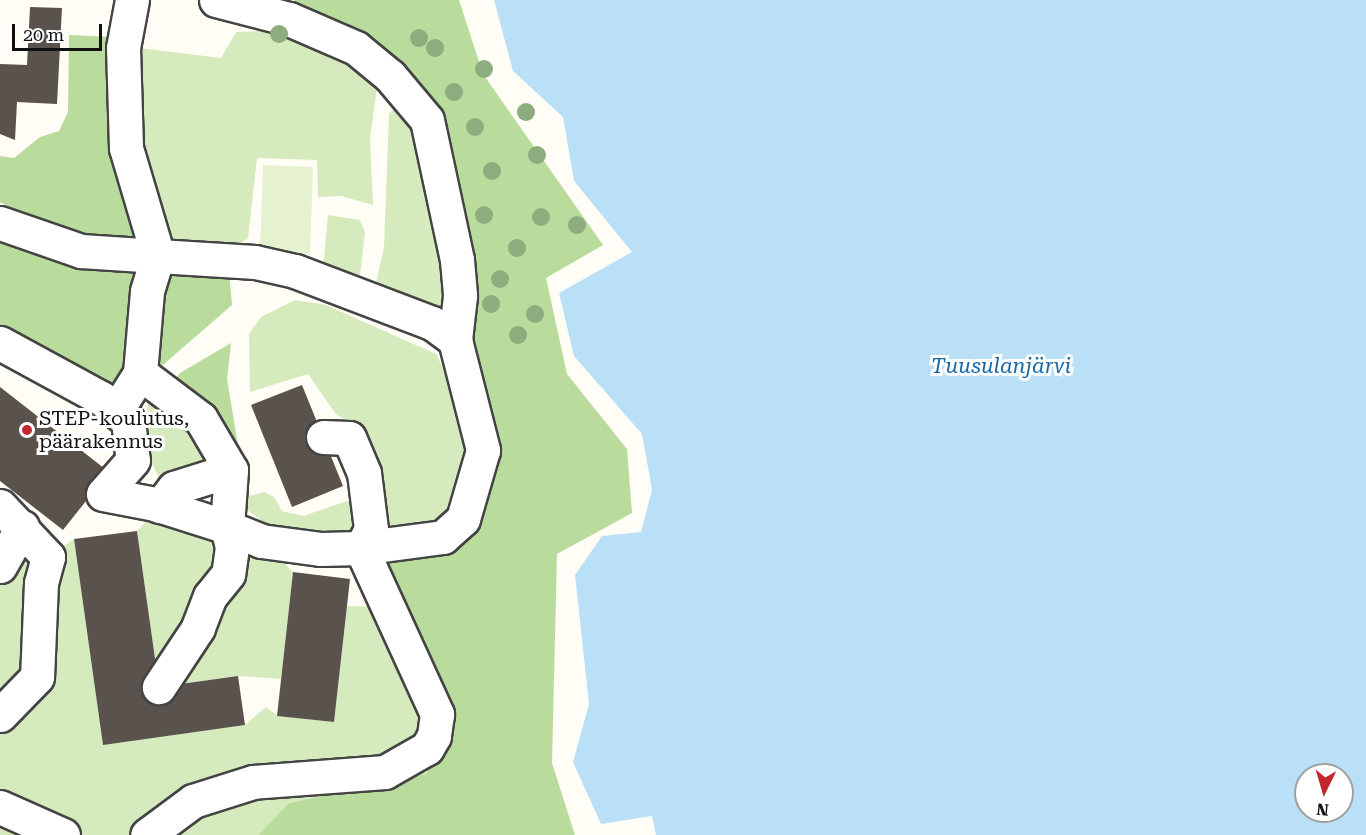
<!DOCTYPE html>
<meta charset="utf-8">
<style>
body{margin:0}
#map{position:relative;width:1366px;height:835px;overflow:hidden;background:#fffdf5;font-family:"Roboto Serif",serif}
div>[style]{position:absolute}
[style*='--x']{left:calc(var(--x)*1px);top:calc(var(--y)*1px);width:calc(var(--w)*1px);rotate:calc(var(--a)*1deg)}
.green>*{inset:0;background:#d5ebbd}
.forest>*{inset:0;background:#b9dc9c}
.pitch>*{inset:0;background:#e6f2cf}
.water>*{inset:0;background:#b9e0f7}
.building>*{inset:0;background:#5a524d}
.roads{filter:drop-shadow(2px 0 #444) drop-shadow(-2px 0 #444) drop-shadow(0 2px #444) drop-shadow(0 -2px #444)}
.minor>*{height:33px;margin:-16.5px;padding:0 16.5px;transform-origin:16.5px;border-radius:16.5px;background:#fff}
.trees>*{width:18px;height:18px;margin:-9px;border-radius:50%;background:#8dad7f}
.dots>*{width:16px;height:16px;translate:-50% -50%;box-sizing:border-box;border:3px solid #fff;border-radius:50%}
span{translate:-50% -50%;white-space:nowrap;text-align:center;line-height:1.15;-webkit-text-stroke:6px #fff;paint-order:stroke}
.poi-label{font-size:20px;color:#111}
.left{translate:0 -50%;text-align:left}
.water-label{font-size:21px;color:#1768a6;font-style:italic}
.north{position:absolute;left:1294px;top:763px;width:60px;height:60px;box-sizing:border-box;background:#fff;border:2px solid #a0a0a0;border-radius:50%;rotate:185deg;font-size:16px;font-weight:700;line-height:24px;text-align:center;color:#111}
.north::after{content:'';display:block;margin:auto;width:21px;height:27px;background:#c4262e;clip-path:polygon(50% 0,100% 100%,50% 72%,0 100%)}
.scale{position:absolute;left:12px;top:24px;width:90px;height:27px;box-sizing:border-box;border:3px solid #111;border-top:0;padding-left:8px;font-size:18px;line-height:21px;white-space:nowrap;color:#111;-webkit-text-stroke:4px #fff;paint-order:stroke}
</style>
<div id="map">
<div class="green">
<i style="clip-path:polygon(262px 31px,327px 48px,377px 87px,370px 139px,373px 205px,341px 196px,318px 197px,317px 160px,257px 158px,248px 238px,238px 245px,202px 247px,163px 236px,139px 130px,140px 48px,221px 58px,236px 32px)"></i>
<i style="clip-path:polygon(397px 105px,416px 128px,441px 231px,442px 319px,379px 293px,376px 283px,384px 248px,389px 114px)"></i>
<i style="clip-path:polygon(328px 215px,360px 220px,365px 232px,359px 284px,323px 269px)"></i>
<i style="clip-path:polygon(295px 300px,326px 305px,436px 354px,446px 374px,466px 446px,440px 529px,386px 539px,356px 428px,335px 413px,308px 374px,250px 392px,249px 334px,261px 317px)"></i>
<i style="clip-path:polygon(149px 403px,173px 413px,218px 460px,162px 484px,145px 449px,143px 427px)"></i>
<i style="clip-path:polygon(264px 492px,274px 497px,282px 511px,303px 516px,356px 498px,359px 526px,348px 535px,306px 534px,266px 524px,246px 509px,249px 496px)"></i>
<i style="clip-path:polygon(160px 506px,261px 541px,293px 572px,281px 679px,238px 676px,159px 687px,137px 531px)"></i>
<i style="clip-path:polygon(0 524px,48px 557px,74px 539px,103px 744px,245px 725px,266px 707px,278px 716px,334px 722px,347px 606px,386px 607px,424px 682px,426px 774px,289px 803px,258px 835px,0 835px)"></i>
</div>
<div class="forest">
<i style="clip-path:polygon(294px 0,459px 0,483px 74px,603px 245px,546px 278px,567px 374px,627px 449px,632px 513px,557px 554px,552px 763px,575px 835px,258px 835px,289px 803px,426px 774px,456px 711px,385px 564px,465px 541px,495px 450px,470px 339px,431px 106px,299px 11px)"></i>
<i style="clip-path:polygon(69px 35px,113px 37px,115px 170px,138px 239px,88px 237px,25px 216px,0 202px,0 156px,14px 158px,40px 137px,59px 131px,68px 112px)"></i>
<i style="clip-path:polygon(0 236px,147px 267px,121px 386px,87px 376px,0 329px)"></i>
<i style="clip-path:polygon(229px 272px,232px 305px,156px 371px,162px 280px,174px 274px)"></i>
<i style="clip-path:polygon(231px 343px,227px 379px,238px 445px,230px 446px,207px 403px,171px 385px,180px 373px)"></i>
</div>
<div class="pitch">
<i style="clip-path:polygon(263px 165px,313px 167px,310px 254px,260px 252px)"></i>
</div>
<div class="water">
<i style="clip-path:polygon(evenodd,494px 0,1366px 0,1366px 835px,656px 835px,652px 816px,601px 824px,573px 762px,589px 704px,575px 575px,602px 536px,641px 532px,652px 490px,642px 434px,574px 356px,559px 293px,632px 252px,574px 181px,563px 117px,513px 71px,494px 0,1306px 775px,1342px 775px,1342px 811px,1306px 811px,1306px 775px)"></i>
</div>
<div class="building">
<i style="clip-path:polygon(30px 7px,62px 8px,57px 104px,17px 102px,15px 140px,0 134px,0 64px,27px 65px)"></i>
<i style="clip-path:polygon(302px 385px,343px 486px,292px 507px,251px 405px)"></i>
<i style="clip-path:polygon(0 387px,109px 472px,63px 530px,0 481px)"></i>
<i style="clip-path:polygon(137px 531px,159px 687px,238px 676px,245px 725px,103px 745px,74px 539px)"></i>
<i style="clip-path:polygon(293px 572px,350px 579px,334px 722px,277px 716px)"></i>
</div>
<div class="roads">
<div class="minor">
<i style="--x:216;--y:0;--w:75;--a:14.6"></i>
<i style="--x:289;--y:19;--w:73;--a:23.4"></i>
<i style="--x:356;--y:48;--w:44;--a:39.5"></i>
<i style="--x:390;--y:76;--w:57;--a:49.9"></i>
<i style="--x:427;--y:120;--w:143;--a:77.9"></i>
<i style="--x:457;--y:260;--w:36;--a:85"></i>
<i style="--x:460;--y:296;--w:44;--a:96.5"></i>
<i style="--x:0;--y:223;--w:86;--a:19.1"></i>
<i style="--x:81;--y:251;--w:77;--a:3.7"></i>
<i style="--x:158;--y:256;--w:113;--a:-106.5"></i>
<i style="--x:126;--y:148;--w:100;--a:-91.7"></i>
<i style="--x:123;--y:48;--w:49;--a:-79.4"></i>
<i style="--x:0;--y:343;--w:115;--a:28.6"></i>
<i style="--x:101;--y:398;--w:35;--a:40"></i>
<i style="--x:128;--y:421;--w:39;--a:83"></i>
<i style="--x:133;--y:460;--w:45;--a:131.4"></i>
<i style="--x:140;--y:373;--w:76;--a:37"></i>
<i style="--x:201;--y:419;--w:59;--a:59.5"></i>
<i style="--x:231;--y:470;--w:60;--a:162.5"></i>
<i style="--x:174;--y:488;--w:23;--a:128"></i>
<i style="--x:116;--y:411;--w:45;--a:-57.7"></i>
<i style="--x:140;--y:373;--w:82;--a:-85.1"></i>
<i style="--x:147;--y:291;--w:37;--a:-73"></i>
<i style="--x:158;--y:256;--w:97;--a:3.5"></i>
<i style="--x:255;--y:262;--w:41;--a:12.7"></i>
<i style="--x:295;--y:271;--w:147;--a:20.8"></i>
<i style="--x:432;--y:323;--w:29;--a:36"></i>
<i style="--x:455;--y:340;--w:114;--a:75.7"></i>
<i style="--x:483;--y:450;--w:72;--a:106.2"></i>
<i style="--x:463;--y:519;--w:27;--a:138"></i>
<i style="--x:443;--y:537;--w:83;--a:172.4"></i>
<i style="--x:361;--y:548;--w:183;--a:65.4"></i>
<i style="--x:437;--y:714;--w:22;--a:98"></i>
<i style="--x:434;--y:736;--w:14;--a:120"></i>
<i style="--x:427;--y:748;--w:48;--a:150.3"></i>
<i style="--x:385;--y:772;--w:132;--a:175.7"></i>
<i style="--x:253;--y:782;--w:63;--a:162.4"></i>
<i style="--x:193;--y:801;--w:57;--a:143.5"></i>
<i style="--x:231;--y:470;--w:57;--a:94"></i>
<i style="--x:227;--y:527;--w:37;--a:22"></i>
<i style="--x:261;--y:541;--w:61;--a:7.6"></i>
<i style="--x:321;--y:549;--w:40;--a:-1.4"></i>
<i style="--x:361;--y:548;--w:21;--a:-62"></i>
<i style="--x:371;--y:529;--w:56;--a:-97.1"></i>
<i style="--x:364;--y:473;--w:38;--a:-113"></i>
<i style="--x:349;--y:438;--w:26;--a:-178"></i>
<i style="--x:103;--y:494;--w:53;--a:10.9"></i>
<i style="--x:155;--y:504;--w:76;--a:17.7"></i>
<i style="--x:227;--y:527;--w:21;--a:76"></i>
<i style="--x:232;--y:547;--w:27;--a:98"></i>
<i style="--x:228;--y:574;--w:28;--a:129"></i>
<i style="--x:210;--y:596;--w:34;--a:111"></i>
<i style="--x:198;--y:628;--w:71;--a:123.5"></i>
<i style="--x:0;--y:506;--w:70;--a:46.7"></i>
<i style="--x:48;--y:557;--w:27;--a:105"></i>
<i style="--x:41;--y:583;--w:94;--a:92.4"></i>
<i style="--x:37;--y:677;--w:53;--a:134.2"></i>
<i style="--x:0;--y:566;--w:45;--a:-60.6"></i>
<i style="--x:0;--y:807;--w:69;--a:24"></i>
</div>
</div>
<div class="trees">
<i style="left:279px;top:34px"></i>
<i style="left:419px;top:38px"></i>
<i style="left:435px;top:48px"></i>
<i style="left:484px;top:69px"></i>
<i style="left:454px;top:92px"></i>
<i style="left:526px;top:112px"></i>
<i style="left:475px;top:127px"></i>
<i style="left:537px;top:155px"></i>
<i style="left:492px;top:171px"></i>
<i style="left:484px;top:215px"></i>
<i style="left:541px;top:217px"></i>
<i style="left:577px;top:225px"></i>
<i style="left:517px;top:248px"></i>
<i style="left:500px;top:279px"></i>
<i style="left:491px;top:304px"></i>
<i style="left:535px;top:314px"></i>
<i style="left:518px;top:335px"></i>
</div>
<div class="dots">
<i style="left:27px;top:430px;background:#c4262e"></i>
</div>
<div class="poi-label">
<span class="left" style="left:39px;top:430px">STEP-koulutus,<br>päärakennus</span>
</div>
<div class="water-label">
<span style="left:1001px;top:366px">Tuusulanjärvi</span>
</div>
<div class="north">N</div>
<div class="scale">20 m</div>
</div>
